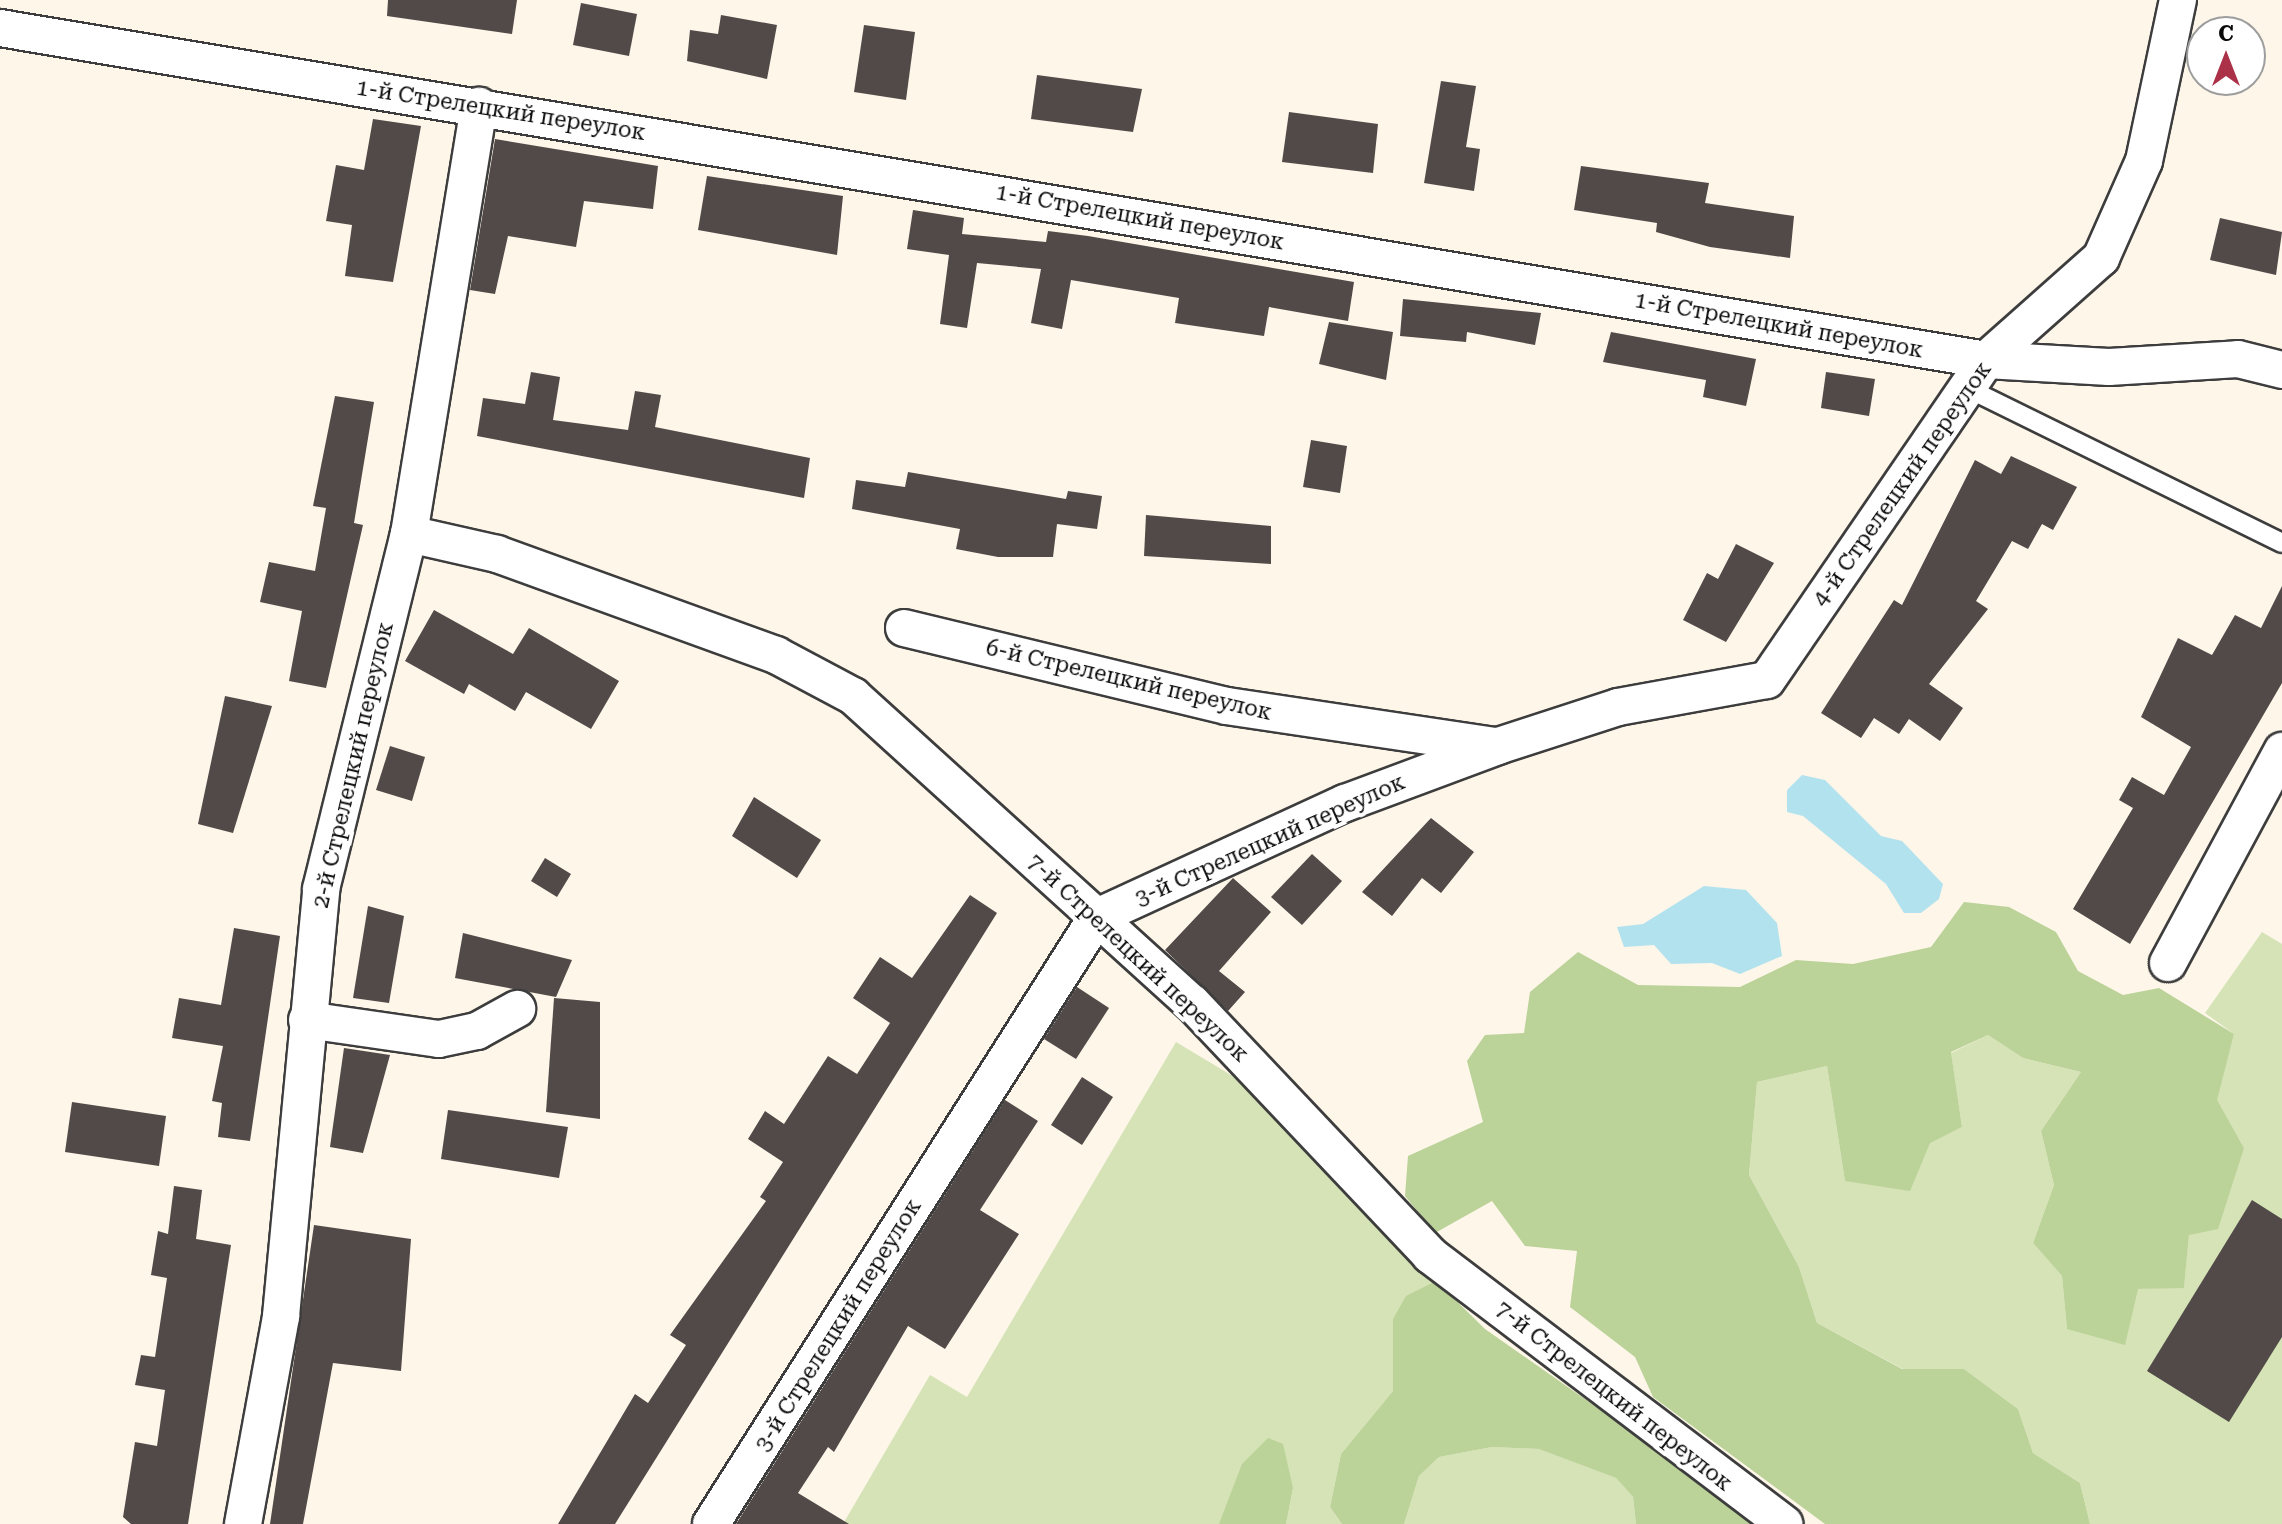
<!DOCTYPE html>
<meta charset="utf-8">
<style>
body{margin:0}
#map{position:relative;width:2282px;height:1524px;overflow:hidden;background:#fdf6e9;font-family:"Roboto Serif",serif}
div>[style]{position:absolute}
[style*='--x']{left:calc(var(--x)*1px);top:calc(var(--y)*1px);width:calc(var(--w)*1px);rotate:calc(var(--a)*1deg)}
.green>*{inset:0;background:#d5e3b7}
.forest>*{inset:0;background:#bbd298}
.water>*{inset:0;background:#b3e2ef}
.building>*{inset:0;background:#514a48}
.roads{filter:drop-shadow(2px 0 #3d3d3d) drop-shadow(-2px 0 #3d3d3d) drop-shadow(0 2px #3d3d3d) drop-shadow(0 -2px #3d3d3d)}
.service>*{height:18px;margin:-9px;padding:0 9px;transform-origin:9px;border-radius:9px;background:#fff}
.minor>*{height:36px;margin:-18px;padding:0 18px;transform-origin:18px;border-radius:18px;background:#fff}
span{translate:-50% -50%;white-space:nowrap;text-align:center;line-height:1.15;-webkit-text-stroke:8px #fff;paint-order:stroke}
.street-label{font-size:22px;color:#0a0a0a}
.north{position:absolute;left:2186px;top:16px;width:80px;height:80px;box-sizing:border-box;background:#fff;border:2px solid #9d9d9d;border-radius:50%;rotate:0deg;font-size:22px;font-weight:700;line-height:32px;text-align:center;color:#0a0a0a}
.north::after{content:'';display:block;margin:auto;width:28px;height:36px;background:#ab3149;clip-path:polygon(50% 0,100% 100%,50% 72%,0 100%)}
</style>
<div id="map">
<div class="green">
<i style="clip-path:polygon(2262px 932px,2282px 944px,2282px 1524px,2090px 1524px,2080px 1483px,2033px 1453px,2018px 1409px,1964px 1369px,1903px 1369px,1817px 1323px,1799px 1267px,1749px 1175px,1757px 1082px,1827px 1066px,1845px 1181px,1962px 1127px,1951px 1053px,1988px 1035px,2023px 1058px,2081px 1072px,2041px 1131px,2054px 1185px,2033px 1243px,2062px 1276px,2067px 1329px,2138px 1289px,2184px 1287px,2189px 1234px,2244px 1148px,2216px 1100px,2234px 1034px,2205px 1013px)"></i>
<i style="clip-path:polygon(1176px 1042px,1261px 1093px,1436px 1281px,1393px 1319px,1393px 1391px,1341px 1454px,1330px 1507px,1342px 1524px,1286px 1524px,1293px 1488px,1247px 1524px,843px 1524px,930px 1375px,967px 1397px)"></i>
<i style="clip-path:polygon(1492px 1447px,1540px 1449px,1616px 1478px,1633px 1497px,1636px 1524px,1404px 1524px,1419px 1476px,1439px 1457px)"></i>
</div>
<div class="forest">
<i style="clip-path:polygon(1964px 902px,2009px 907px,2056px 932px,2078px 971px,2123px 995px,2159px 988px,2234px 1034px,2217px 1100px,2244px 1148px,2218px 1229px,2189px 1235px,2184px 1288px,2138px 1289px,2125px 1345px,2067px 1329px,2062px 1276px,2033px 1243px,2054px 1185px,2041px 1131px,2081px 1072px,2023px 1058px,1988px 1035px,1951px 1052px,1962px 1127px,1930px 1143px,1910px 1191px,1845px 1181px,1827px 1066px,1757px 1082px,1749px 1175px,1799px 1267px,1817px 1323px,1902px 1369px,1964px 1369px,2018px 1409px,2033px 1453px,2080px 1483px,2090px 1524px,1825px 1524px,1653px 1397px,1635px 1357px,1570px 1307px,1577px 1251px,1525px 1246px,1492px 1201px,1435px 1233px,1405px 1196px,1408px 1156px,1483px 1122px,1467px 1061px,1485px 1035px,1524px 1033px,1530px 992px,1578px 952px,1638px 985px,1740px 987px,1796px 960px,1853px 964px,1931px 947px)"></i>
<i style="clip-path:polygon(1436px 1281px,1485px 1329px,1763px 1524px,1636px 1524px,1633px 1497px,1616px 1478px,1539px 1449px,1492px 1447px,1439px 1457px,1419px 1476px,1404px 1524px,1342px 1524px,1330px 1507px,1341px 1454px,1393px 1391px,1393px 1319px,1406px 1296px)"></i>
<i style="clip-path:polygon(1268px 1438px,1283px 1444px,1293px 1488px,1286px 1524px,1219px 1524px,1242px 1464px)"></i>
</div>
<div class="water">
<i style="clip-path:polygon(1802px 775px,1825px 780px,1881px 836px,1902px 841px,1943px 884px,1939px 899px,1921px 913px,1904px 913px,1886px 884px,1803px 816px,1787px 812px,1787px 790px)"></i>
<i style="clip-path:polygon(1704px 886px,1746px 890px,1777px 923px,1782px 956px,1740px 974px,1712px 963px,1671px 964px,1654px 945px,1624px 947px,1617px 927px,1643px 924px)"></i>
</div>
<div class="building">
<i style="clip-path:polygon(388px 0,517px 0,512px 34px,387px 16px)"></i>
<i style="clip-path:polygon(581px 3px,637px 14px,629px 56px,573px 45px)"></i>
<i style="clip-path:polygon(721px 15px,777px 25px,767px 79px,687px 61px,690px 30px,718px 34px)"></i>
<i style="clip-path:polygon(864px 25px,915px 32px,906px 100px,854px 92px)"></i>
<i style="clip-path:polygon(1037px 75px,1142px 89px,1133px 132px,1031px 119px)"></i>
<i style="clip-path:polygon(1441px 81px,1476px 86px,1466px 147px,1480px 149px,1474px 191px,1424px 183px)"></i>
<i style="clip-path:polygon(1289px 112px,1378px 124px,1373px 173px,1282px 162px)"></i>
<i style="clip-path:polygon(373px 119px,421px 126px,393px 282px,345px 276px,352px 225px,326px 221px,336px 165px,364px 170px)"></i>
<i style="clip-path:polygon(495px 139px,658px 166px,653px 209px,584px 201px,576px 247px,508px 236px,495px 294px,470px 290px)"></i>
<i style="clip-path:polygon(1581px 166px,1709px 183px,1705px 203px,1794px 216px,1790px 258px,1710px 247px,1656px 232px,1657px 223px,1574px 210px)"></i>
<i style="clip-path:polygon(707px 176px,843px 196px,837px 255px,698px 230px)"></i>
<i style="clip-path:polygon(913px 210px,964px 218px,962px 234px,1046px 242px,1048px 231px,1088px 236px,1354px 282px,1348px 321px,1269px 307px,1264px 336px,1175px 323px,1179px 298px,1071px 280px,1062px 329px,1031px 323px,1041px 269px,977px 263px,967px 328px,940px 324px,949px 255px,907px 249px)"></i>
<i style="clip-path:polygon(2220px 218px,2282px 232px,2276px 275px,2210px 260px)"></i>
<i style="clip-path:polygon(1403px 299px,1541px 313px,1535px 345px,1467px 332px,1466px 342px,1400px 336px)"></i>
<i style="clip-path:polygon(1329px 322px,1393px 332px,1386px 380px,1319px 364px)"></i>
<i style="clip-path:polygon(1611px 332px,1756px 359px,1746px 406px,1703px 397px,1706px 380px,1603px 362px)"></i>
<i style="clip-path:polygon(531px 372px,560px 377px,553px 420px,628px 430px,635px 391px,661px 395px,655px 427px,810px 458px,804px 498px,477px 436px,483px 398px,525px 404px)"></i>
<i style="clip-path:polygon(1826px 372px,1875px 379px,1869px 416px,1821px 408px)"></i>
<i style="clip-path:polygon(335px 396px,374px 402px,354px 523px,363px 525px,326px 688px,289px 681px,302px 611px,260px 602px,269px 562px,315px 571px,326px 508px,313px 506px)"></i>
<i style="clip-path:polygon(1311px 440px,1347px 446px,1340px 493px,1303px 487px)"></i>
<i style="clip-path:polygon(2011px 456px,2077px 487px,2053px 530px,2042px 524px,2028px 549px,2012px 541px,1976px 601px,1988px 609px,1929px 684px,1963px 708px,1940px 741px,1909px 719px,1899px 734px,1874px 718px,1861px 738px,1821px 713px,1894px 600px,1902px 605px,1975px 460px,2001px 474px)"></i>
<i style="clip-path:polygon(908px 472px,1066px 499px,1068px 491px,1102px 496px,1097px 529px,1057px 524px,1053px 557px,998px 557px,956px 549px,960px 529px,852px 509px,856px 480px,905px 487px)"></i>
<i style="clip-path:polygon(1146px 515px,1271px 526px,1271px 564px,1144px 556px)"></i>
<i style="clip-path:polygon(1736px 544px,1774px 563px,1726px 642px,1683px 620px,1707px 573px,1718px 579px)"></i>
<i style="clip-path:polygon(2282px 586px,2282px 683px,2130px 944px,2073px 909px,2133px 808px,2119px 800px,2132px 777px,2164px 795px,2191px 747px,2141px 717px,2178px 638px,2212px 655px,2235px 615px,2261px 628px)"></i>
<i style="clip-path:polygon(434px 610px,513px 654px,529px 628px,619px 681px,591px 729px,526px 692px,515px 711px,469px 684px,464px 694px,405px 661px)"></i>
<i style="clip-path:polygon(225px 696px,272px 706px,233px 833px,198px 824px)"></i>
<i style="clip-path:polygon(390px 746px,425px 757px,412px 801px,376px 790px)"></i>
<i style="clip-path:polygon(754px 797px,821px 840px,797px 878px,732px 836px)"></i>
<i style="clip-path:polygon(1431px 818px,1474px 852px,1441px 893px,1422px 878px,1392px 916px,1362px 892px)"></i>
<i style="clip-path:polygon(1312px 854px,1342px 881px,1302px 925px,1271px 897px)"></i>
<i style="clip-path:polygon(545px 858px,571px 874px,557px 897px,531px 881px)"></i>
<i style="clip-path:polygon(1233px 878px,1271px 912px,1219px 971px,1245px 992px,1228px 1011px,1165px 950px)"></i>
<i style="clip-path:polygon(970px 895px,997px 913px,615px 1524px,558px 1524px,635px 1394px,648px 1403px,686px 1345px,670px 1335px,766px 1201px,760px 1197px,783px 1162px,748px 1139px,765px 1111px,784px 1124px,828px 1056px,857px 1074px,890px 1023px,853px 998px,880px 957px,912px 978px)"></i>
<i style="clip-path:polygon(368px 906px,404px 916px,389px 1003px,353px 998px)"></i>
<i style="clip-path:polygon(234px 928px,280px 936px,250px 1141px,218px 1137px,222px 1103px,212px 1101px,223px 1046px,172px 1038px,179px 998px,221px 1005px)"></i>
<i style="clip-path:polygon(463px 933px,572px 960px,556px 997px,455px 978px)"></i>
<i style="clip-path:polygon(1077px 987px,1109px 1008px,1076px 1059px,1044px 1039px)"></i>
<i style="clip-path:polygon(554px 998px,600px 1002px,600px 1119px,546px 1112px)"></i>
<i style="clip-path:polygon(344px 1048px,390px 1055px,363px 1153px,330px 1147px)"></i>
<i style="clip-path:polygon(1082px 1077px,1113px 1097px,1082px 1145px,1051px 1125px)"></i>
<i style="clip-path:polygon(1005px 1100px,1038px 1121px,980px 1210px,1019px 1234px,945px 1349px,908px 1326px,834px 1452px,828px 1447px,798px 1493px,849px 1524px,736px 1524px)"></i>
<i style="clip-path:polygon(72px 1102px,166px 1116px,159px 1166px,65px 1152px)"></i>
<i style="clip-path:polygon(448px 1110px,568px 1127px,559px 1178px,441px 1159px)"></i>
<i style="clip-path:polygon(174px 1186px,202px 1190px,196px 1239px,231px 1245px,188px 1524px,131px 1524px,123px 1517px,135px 1442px,157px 1446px,165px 1390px,135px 1385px,141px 1355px,155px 1357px,167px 1278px,151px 1275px,158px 1231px,168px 1234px)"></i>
<i style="clip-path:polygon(2252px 1200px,2282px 1219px,2282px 1337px,2229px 1422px,2147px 1371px)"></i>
<i style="clip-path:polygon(314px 1225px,411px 1239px,401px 1371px,333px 1363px,303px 1524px,270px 1524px)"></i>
</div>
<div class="roads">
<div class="service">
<i style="--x:1967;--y:388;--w:351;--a:26.2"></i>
</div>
<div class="minor">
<i style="--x:0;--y:28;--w:2014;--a:9.49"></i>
<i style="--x:1986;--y:360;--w:123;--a:3.3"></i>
<i style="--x:2109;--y:367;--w:129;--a:-3.5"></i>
<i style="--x:2238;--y:359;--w:45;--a:14"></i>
<i style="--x:409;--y:534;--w:90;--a:12.8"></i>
<i style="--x:497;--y:554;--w:297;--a:19.9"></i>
<i style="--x:776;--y:655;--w:87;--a:28"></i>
<i style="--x:853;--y:696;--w:457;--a:42.2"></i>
<i style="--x:1192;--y:1003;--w:347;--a:46.6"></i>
<i style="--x:1430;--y:1255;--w:445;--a:37.2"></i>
<i style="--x:904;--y:628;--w:332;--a:13.6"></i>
<i style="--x:1227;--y:706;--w:270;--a:8.5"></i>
<i style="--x:2168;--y:963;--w:241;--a:-61.7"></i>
<i style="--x:307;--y:1020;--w:133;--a:8.2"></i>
<i style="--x:439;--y:1039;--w:39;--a:-12"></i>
<i style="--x:477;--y:1031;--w:46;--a:-28.8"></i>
<i style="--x:243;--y:1524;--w:211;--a:-79.6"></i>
<i style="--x:281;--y:1316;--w:429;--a:-84.6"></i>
<i style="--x:321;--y:889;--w:366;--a:-76.1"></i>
<i style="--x:409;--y:534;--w:434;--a:-80.7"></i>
<i style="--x:711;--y:1524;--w:719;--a:-57.55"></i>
<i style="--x:1097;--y:917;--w:273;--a:-24.7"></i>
<i style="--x:1345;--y:803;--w:163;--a:-20.4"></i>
<i style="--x:1498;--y:746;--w:126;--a:-18"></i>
<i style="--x:1618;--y:707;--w:151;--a:-10.3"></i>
<i style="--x:1767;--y:680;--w:388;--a:-55.6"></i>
<i style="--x:1986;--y:360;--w:154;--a:-41.6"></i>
<i style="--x:2101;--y:258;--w:106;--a:-66.1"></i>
<i style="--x:2144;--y:161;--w:165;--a:-78.1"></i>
</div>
</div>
<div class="street-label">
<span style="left:501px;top:110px;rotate:9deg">1-й Стрелецкий переулок</span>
<span style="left:1140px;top:217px;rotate:10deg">1-й Стрелецкий переулок</span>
<span style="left:1779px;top:325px;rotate:10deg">1-й Стрелецкий переулок</span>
<span style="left:1902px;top:484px;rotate:-55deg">4-й Стрелецкий переулок</span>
<span style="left:1129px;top:680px;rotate:13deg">6-й Стрелецкий переулок</span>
<span style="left:353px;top:765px;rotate:-77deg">2-й Стрелецкий переулок</span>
<span style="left:1270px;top:840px;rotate:-24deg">3-й Стрелецкий переулок</span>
<span style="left:1138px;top:958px;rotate:43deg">7-й Стрелецкий переулок</span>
<span style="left:838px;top:1325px;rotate:-58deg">3-й Стрелецкий переулок</span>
<span style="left:1614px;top:1396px;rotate:38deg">7-й Стрелецкий переулок</span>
</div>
<div class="north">С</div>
</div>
